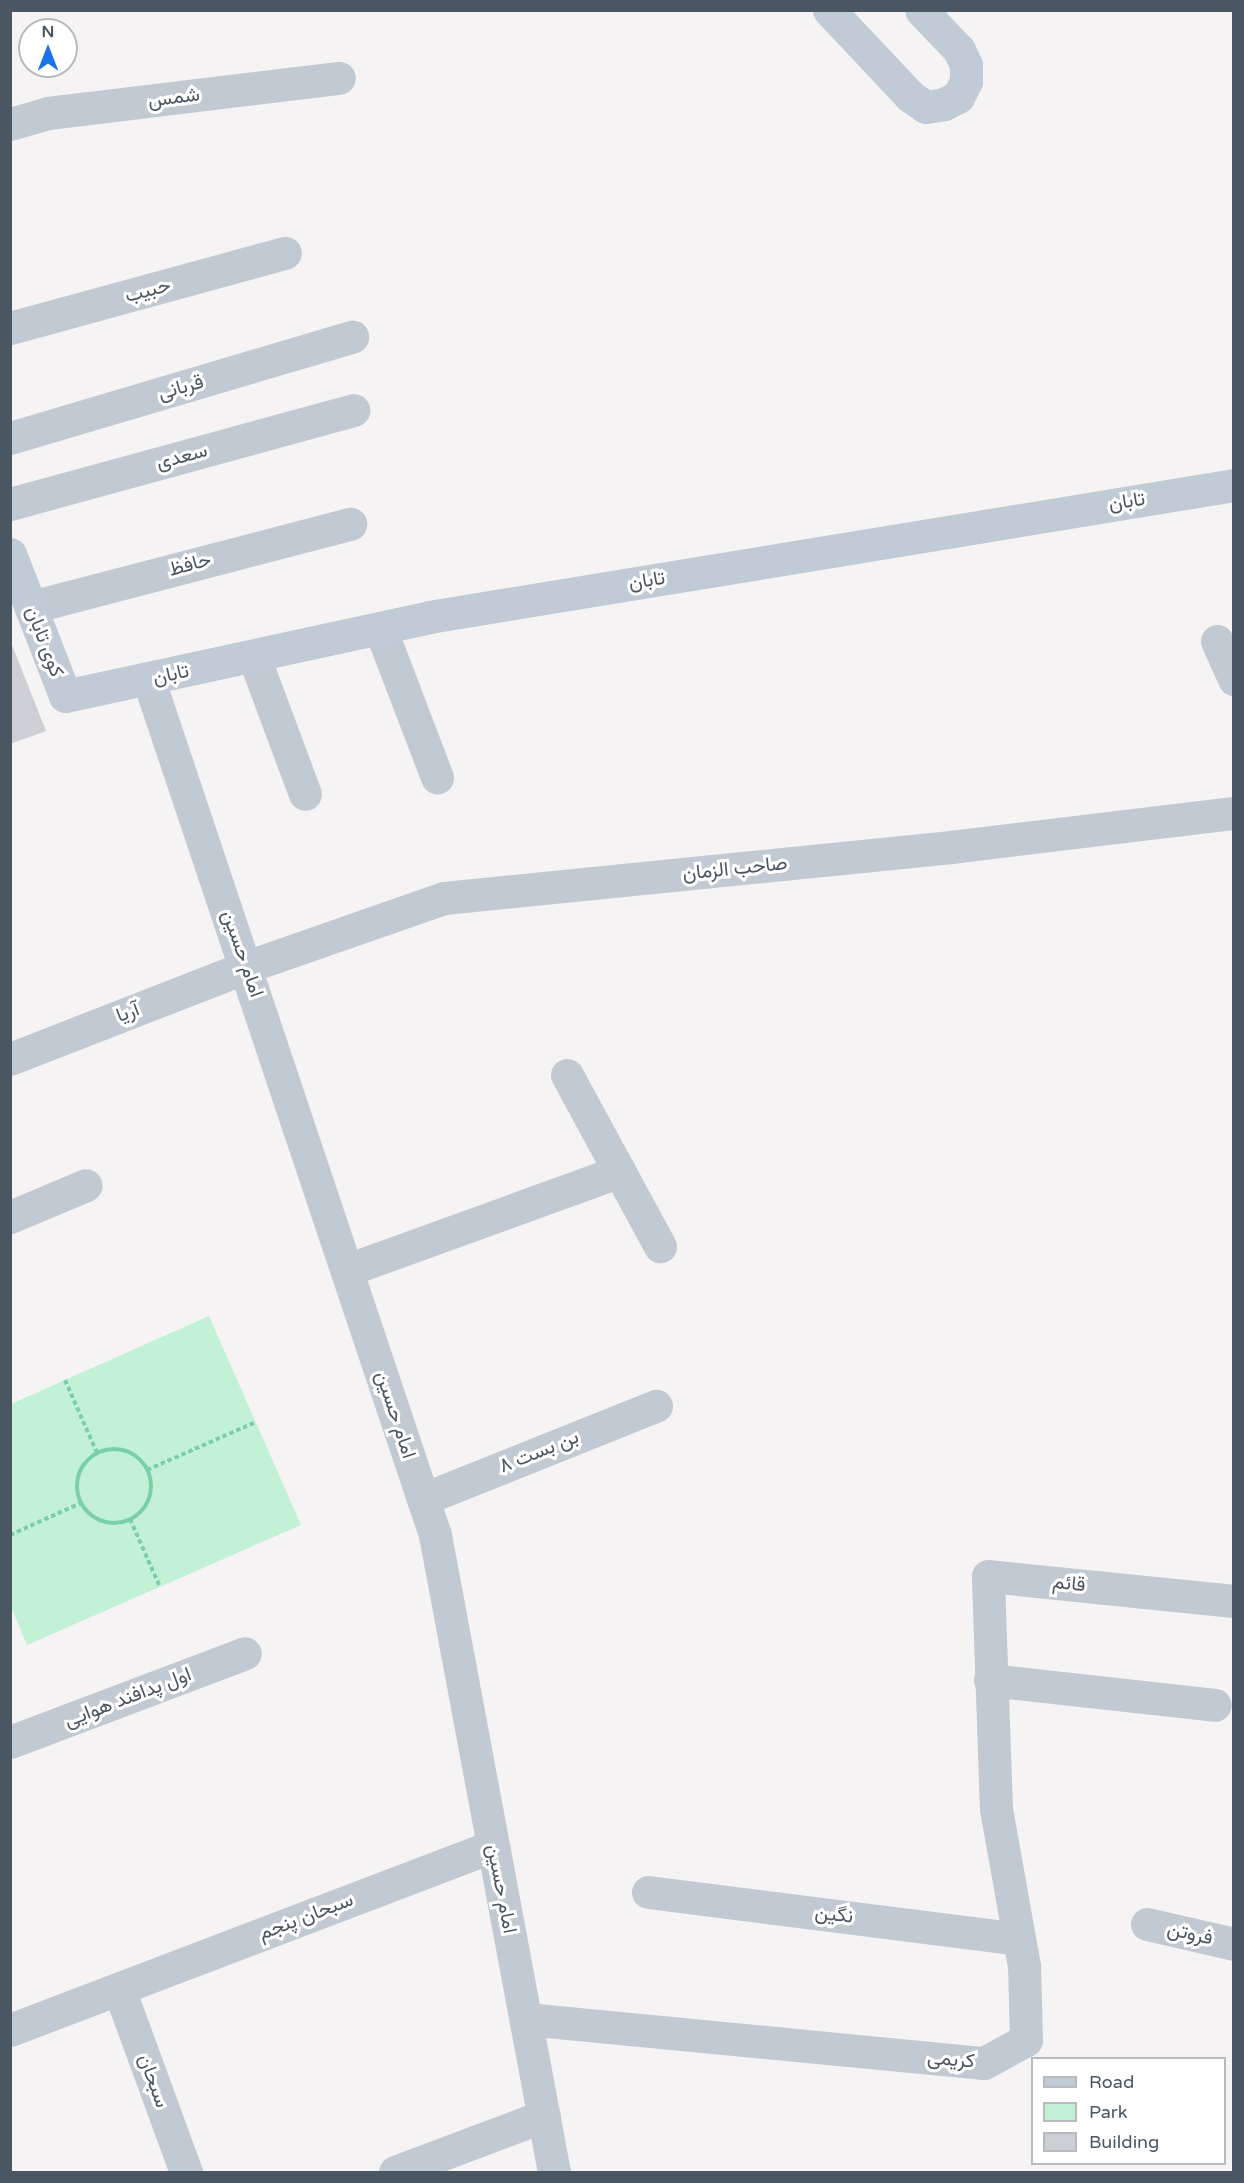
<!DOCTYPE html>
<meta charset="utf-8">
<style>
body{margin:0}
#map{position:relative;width:1244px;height:2183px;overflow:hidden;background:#f5f3f3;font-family:"Varela Round",Vazirmatn,sans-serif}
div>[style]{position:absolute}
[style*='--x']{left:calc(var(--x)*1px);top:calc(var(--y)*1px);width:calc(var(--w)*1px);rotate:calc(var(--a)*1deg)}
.green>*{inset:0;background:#c3f1d5}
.building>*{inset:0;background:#cdcfd5}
.path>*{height:4px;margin-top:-2px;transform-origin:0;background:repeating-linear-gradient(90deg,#7ad0a6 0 4.5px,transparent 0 7.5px)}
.path>.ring{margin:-2px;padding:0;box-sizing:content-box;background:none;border:4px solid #7ad0a6;border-radius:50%}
.street>*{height:33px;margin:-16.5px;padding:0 16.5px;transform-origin:16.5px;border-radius:16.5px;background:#c1cad2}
.secondary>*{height:33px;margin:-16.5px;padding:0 16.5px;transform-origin:16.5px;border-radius:16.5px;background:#c1cbd6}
span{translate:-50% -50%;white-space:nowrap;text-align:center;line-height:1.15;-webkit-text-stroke:6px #fff;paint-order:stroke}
.street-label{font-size:20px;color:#4a5661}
.frame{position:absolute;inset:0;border:12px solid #4a5661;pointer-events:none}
.legend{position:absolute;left:1031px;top:2057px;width:195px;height:108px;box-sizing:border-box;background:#fff;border:2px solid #b7bbc0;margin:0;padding:8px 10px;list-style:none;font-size:18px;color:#4a5661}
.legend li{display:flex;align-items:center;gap:12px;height:30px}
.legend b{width:30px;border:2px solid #b7bbc0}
.north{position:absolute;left:18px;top:18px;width:60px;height:60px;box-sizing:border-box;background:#fff;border:2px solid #b7bbc0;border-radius:50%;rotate:0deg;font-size:16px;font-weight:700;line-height:24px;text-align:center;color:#4a5661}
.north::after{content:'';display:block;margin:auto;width:21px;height:27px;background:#1a73e8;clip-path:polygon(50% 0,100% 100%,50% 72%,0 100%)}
</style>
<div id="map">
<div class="green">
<i style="clip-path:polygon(209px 1316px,301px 1525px,27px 1645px,11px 1607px,11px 1404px)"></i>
</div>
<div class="building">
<i style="clip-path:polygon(10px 640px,46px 731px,10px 744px)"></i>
</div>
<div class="path">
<i style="--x:65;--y:1380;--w:80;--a:66.3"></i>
<i class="ring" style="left:77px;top:1449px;width:70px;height:70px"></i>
<i style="--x:147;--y:1470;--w:119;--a:-23.8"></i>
<i style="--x:130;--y:1519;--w:74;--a:66.2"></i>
<i style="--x:10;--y:1535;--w:78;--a:-24.3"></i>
</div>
<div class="street">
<i style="--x:10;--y:124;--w:40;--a:-16"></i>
<i style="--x:48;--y:113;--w:293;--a:-6.9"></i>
<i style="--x:10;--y:328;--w:285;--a:-15.3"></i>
<i style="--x:10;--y:438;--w:357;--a:-16.5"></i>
<i style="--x:10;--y:504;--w:356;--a:-15.3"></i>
<i style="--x:31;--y:607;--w:330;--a:-14.6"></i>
<i style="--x:380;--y:628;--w:160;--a:69.1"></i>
<i style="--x:1217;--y:641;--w:42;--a:65.9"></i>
<i style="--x:254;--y:657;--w:146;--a:69.6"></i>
<i style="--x:149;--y:681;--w:901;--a:71.48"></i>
<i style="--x:435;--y:1535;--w:648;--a:79.42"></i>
<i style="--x:10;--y:1059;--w:253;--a:-21.3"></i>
<i style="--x:246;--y:967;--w:210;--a:-19.2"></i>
<i style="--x:444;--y:898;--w:510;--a:-5.74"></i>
<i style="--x:951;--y:847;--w:285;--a:-6.9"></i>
<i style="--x:567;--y:1075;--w:195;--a:61.5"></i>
<i style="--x:10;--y:1217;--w:82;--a:-22.8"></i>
<i style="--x:347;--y:1270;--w:290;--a:-19.9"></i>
<i style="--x:423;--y:1499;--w:251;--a:-21.8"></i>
<i style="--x:990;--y:1680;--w:226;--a:6.3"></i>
<i style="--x:10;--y:1742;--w:251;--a:-20.7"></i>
<i style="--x:648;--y:1892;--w:374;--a:7.2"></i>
<i style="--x:1147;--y:1924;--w:89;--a:12.9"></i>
<i style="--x:119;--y:1989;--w:195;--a:69.9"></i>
<i style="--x:526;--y:2019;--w:460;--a:5.5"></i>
<i style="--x:984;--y:2063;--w:48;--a:-28.7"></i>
<i style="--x:1026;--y:2040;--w:74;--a:-91.5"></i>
<i style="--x:1024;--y:1966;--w:159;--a:-100.1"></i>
<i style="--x:996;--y:1809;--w:233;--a:-92"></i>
<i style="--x:988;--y:1576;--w:247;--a:5.8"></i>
<i style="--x:10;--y:2030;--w:517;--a:-20.85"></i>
<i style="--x:395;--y:2172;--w:159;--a:-20.6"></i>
</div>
<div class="secondary">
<i style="--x:829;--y:10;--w:118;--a:46.7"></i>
<i style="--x:910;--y:96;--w:19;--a:35"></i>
<i style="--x:926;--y:107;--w:18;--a:-9"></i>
<i style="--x:944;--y:104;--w:16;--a:-27"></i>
<i style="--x:958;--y:97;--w:18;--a:-63"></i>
<i style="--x:966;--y:81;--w:16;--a:-90"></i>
<i style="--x:966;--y:65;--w:17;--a:-115"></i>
<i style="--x:959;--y:50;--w:55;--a:-133.5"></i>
<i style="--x:10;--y:554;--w:152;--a:68.8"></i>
<i style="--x:65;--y:696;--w:372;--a:-12.2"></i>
<i style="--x:429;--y:617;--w:816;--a:-9.31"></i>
</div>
<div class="street-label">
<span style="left:174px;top:98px;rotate:-7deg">شمس</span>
<span style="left:148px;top:291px;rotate:-15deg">حبیب</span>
<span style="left:181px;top:388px;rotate:-16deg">قربانی</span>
<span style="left:182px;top:457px;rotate:-15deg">سعدی</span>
<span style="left:1127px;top:502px;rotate:-9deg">تابان</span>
<span style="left:190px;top:565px;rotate:-15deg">حافظ</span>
<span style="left:647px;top:581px;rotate:-9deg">تابان</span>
<span style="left:44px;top:642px;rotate:69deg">کوی تابان</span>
<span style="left:171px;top:675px;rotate:-13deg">تابان</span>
<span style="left:735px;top:869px;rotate:-6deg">صاحب الزمان</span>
<span style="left:242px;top:954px;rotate:71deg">امام حسین</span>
<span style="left:128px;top:1013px;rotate:-21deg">آریا</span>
<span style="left:395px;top:1415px;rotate:72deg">امام حسین</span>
<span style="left:539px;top:1452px;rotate:-22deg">بن بست ۸</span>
<span style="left:1069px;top:1584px;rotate:6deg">قائم</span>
<span style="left:128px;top:1698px;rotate:-21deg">اول پدافند هوایی</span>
<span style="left:501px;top:1889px;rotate:79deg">امام حسین</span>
<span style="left:834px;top:1915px;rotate:7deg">نگین</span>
<span style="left:306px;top:1917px;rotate:-21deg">سبحان پنجم</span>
<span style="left:1190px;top:1934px;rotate:13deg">فروتن</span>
<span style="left:951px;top:2060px;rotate:5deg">کریمی</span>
<span style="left:153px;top:2081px;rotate:70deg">سبحان</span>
</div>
<div class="frame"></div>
<ul class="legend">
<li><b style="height:8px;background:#c1cbd6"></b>Road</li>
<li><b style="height:16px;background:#c3f1d5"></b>Park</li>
<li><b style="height:16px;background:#cdcfd5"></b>Building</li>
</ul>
<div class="north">N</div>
</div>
